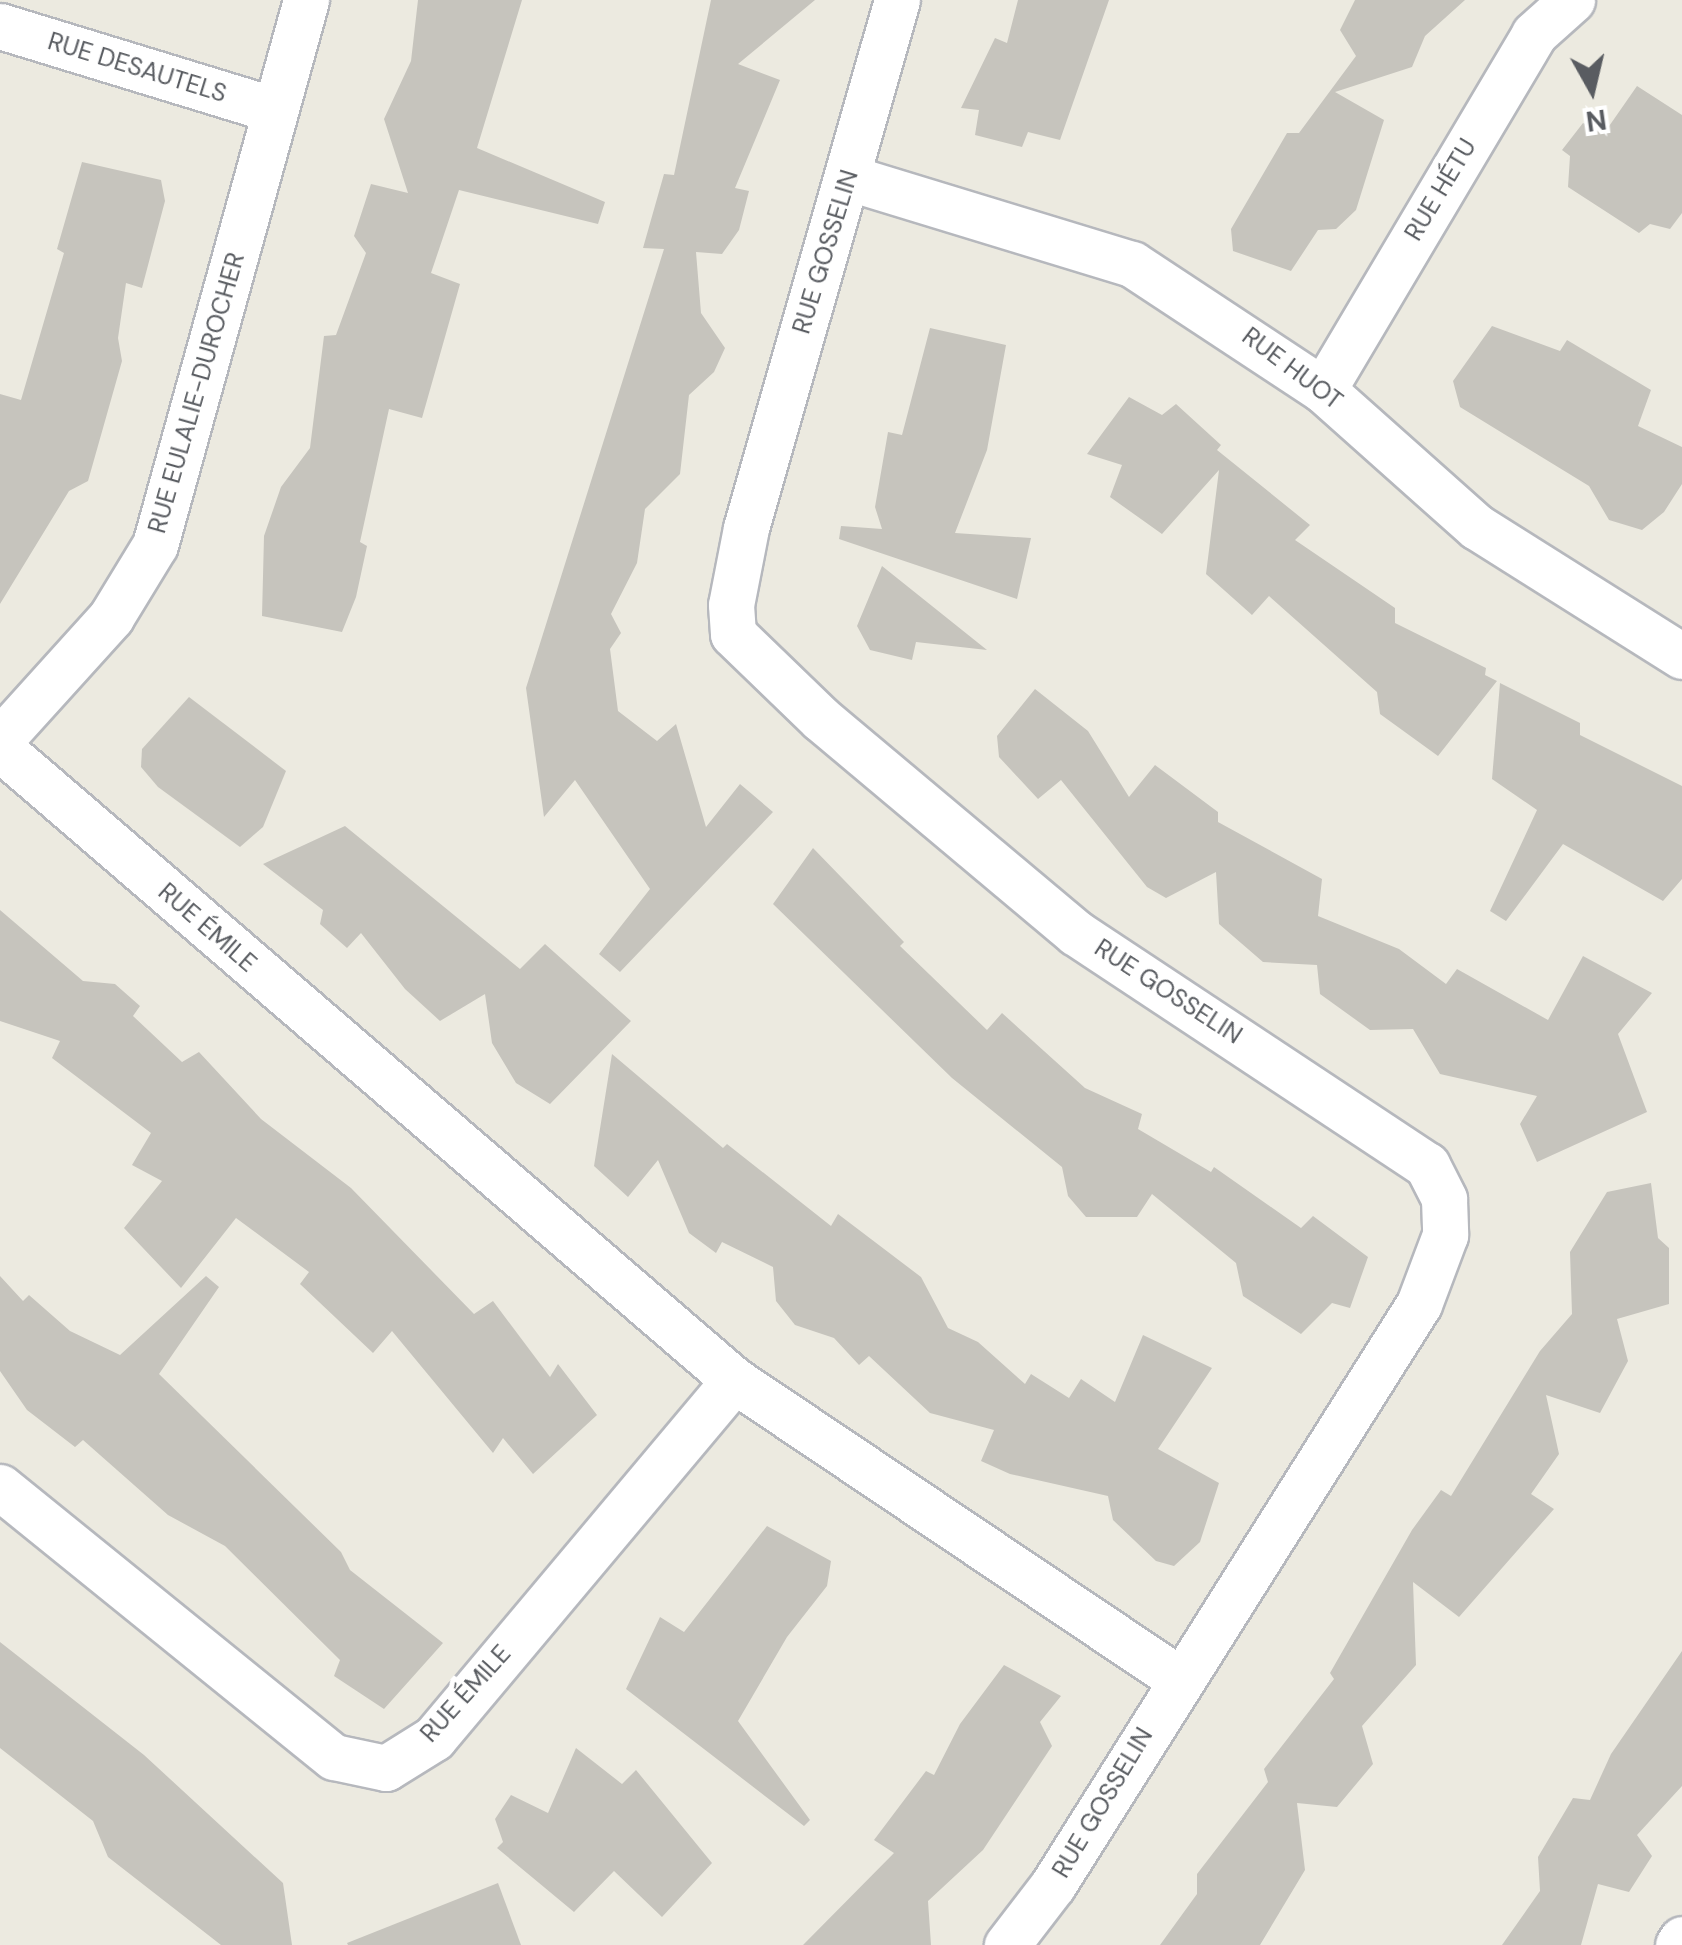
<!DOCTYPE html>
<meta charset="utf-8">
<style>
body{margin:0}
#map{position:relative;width:1682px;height:1945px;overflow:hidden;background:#eceae0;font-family:"DM Sans",sans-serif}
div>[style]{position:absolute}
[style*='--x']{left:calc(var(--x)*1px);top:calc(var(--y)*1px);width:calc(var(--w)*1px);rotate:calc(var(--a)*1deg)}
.building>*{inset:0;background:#c6c4bd}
.roads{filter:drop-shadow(2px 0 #b6b8bd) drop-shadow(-2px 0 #b6b8bd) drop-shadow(0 2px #b6b8bd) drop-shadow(0 -2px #b6b8bd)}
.minor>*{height:45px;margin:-22.5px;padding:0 22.5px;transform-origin:22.5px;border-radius:22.5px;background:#fff}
span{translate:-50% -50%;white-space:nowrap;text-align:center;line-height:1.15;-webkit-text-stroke:10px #fff;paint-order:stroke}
.street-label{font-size:25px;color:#595c61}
.north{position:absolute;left:1542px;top:40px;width:100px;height:100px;-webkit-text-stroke:8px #fff;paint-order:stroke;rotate:172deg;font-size:28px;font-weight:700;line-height:40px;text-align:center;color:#595c61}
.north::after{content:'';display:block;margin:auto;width:35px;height:45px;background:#595c61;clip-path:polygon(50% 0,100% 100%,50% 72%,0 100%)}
</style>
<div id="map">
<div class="building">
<i style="clip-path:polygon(418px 0,522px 0,477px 148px,605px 202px,598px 224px,459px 190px,431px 273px,460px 284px,422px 418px,389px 409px,360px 542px,367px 546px,356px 597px,342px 632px,262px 616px,264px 536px,281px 487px,310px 448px,324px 336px,336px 335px,366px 253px,354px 236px,371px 184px,408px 193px,384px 119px,411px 61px)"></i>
<i style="clip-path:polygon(711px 0,815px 0,738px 64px,780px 80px,735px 188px,749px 191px,739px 230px,722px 254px,696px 252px,701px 313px,725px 348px,714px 372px,689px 395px,680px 474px,645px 509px,637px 563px,611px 614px,621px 633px,610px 649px,618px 711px,657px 741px,676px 724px,706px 827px,740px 784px,773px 812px,620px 972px,599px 954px,650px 889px,575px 780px,544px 817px,526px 688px,664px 249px,643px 248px,664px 174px,674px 175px)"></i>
<i style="clip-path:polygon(1018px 0,1109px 0,1060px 140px,1028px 132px,1022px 147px,975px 135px,979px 110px,961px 108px,995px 38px,1007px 43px)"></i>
<i style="clip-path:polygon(1355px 0,1465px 0,1425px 36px,1412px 67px,1335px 92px,1384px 120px,1356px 210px,1336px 229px,1318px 230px,1291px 271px,1233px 251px,1231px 229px,1287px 133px,1299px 133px,1356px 56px,1340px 30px)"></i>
<i style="clip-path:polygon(1637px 86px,1682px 115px,1682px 213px,1670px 229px,1650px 224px,1639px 233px,1568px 187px,1570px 156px,1562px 150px,1583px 123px,1605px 132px)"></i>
<i style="clip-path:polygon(82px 162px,161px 180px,165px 201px,142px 288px,126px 283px,118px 338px,122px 361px,88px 481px,69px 491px,0 604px,0 394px,21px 400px,64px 253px,57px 249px)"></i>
<i style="clip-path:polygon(1492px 326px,1560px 351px,1567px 340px,1651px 390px,1638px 426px,1682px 447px,1682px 484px,1664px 512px,1642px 530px,1609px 520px,1589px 486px,1460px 407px,1453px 381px)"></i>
<i style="clip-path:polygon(930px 328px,1006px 345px,987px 450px,955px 533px,1031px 538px,1017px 599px,839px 539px,841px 526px,882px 529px,875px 507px,888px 432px,902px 435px)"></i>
<i style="clip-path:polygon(1129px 397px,1162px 415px,1176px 404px,1221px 445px,1217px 450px,1310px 525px,1295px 540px,1395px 608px,1395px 623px,1486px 668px,1485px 675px,1497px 681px,1438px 756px,1380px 714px,1377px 692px,1269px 596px,1252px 615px,1206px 574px,1219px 470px,1162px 534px,1110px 497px,1122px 465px,1087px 454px)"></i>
<i style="clip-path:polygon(882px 566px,987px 650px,916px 642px,912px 660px,870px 650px,857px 626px)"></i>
<i style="clip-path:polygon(1500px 683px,1580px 723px,1580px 735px,1682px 786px,1682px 879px,1663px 901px,1563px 844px,1506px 921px,1490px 911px,1537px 810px,1492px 779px)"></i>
<i style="clip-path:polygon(1035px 689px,1088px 731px,1129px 797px,1155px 765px,1218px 812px,1218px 822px,1322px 879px,1318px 916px,1399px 949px,1446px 984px,1457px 969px,1548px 1020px,1583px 956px,1652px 993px,1618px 1034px,1647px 1112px,1537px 1162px,1520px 1124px,1537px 1096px,1440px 1074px,1413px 1029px,1370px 1030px,1320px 994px,1317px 965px,1263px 962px,1219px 924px,1216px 872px,1166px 898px,1147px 887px,1061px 780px,1038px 799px,999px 757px,997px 736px)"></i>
<i style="clip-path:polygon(189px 697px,286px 771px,263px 827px,240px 847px,158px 787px,141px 767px,142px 749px)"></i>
<i style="clip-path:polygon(345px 826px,520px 969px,545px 944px,631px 1021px,550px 1104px,516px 1083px,492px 1043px,485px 994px,440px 1021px,405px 989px,361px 933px,347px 948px,320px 924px,323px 910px,263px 864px)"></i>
<i style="clip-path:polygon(813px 848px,904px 942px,900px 946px,987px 1030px,1002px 1013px,1085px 1088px,1142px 1114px,1138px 1129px,1211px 1172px,1214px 1167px,1301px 1228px,1313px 1216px,1368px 1257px,1350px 1308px,1332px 1303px,1301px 1334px,1243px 1296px,1236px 1263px,1152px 1194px,1137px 1217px,1086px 1217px,1068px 1196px,1062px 1167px,952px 1078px,773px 904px)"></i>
<i style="clip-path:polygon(0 910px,83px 981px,115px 984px,140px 1006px,133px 1016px,182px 1062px,199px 1052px,261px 1119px,351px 1188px,474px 1314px,493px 1301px,550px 1377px,558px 1364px,597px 1415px,533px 1474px,503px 1438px,493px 1453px,392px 1331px,373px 1353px,300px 1284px,309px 1272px,236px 1218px,181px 1288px,124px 1228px,162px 1181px,132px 1165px,151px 1133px,52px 1058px,60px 1041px,0 1021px)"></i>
<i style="clip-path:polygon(612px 1054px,723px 1148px,727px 1144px,831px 1226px,838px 1214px,921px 1277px,948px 1328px,978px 1342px,1025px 1384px,1031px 1374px,1069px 1398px,1081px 1379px,1115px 1402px,1143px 1335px,1212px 1368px,1158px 1449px,1219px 1483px,1200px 1542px,1174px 1566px,1156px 1561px,1113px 1520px,1108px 1496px,1010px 1474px,981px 1461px,994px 1430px,930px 1413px,869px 1356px,859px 1365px,834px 1338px,795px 1325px,776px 1301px,773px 1267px,722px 1242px,716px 1253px,689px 1233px,658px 1160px,628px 1197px,594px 1166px)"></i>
<i style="clip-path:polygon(1651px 1183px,1658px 1238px,1669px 1248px,1669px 1304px,1617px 1319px,1628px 1361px,1600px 1413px,1546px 1395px,1559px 1454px,1531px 1494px,1554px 1509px,1459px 1617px,1413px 1582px,1416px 1665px,1362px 1726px,1373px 1764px,1337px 1807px,1297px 1803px,1305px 1870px,1260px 1945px,1160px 1945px,1197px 1894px,1197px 1874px,1268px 1782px,1264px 1769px,1334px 1679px,1330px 1673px,1412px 1530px,1441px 1490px,1451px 1496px,1540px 1351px,1572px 1314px,1570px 1252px,1607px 1192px)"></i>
<i style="clip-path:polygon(0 1276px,23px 1301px,29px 1295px,70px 1331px,120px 1355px,206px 1276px,219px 1287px,159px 1374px,341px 1552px,350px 1570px,443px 1643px,384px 1709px,334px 1676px,340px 1660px,225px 1546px,168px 1515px,83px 1440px,75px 1447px,27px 1410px,0 1371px)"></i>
<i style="clip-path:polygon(767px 1526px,831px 1561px,827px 1586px,787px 1637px,738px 1721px,810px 1820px,804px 1826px,626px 1689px,660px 1617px,684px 1632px)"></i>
<i style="clip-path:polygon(0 1642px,144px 1755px,283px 1883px,292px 1945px,221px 1945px,108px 1857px,93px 1821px,0 1748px)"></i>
<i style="clip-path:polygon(1682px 1651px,1682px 1786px,1637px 1835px,1652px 1856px,1629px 1892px,1598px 1884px,1581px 1945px,1502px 1945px,1540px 1891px,1538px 1857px,1573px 1798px,1590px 1800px,1611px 1754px)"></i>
<i style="clip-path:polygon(1004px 1665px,1061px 1696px,1040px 1722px,1052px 1746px,983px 1850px,928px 1901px,931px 1945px,803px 1945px,894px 1853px,874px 1840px,926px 1771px,934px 1775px,960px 1724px)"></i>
<i style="clip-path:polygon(576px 1748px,622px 1784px,636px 1770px,712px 1863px,662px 1917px,614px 1871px,574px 1912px,497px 1848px,503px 1842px,495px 1819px,511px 1795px,548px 1813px)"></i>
<i style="clip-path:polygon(498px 1883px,521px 1945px,348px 1945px,347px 1943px)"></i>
</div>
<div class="roads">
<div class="minor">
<i style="--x:897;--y:0;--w:549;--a:105.96"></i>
<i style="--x:746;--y:528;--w:78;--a:101"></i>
<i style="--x:731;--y:605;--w:29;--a:86"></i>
<i style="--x:733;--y:634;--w:122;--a:44"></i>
<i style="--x:821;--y:719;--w:333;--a:40"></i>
<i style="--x:1076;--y:933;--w:421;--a:33.5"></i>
<i style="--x:1427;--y:1165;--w:38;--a:63"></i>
<i style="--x:1444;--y:1199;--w:36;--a:88"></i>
<i style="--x:1445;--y:1235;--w:74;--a:110.6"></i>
<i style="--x:1419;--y:1304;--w:687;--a:122.21"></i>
<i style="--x:1053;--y:1885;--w:76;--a:127.5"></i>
<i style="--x:0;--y:26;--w:287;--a:17"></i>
<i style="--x:850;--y:178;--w:295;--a:17"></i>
<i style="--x:1132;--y:264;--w:229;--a:33.4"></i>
<i style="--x:1323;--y:390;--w:206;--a:41.7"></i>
<i style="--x:1477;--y:527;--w:242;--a:32.2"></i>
<i style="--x:1323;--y:390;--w:414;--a:-59.3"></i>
<i style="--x:1534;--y:34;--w:51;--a:-41.8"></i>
<i style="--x:0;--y:740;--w:166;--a:-47.9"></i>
<i style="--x:111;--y:617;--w:84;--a:-58.6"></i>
<i style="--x:155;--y:545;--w:566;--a:-74.51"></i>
<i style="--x:0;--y:748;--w:969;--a:40.73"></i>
<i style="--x:734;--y:1380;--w:536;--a:33.9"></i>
<i style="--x:0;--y:1487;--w:429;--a:39"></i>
<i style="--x:334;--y:1757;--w:53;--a:11.9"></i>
<i style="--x:386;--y:1768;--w:57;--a:-32"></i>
<i style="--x:434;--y:1738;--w:467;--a:-50"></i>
<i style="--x:1678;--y:1945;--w:7;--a:-56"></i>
</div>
</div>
<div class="street-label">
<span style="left:137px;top:68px;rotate:17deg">RUE DESAUTELS</span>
<span style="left:1441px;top:190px;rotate:-59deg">RUE HÉTU</span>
<span style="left:826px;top:252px;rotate:-73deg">RUE GOSSELIN</span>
<span style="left:1292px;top:369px;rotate:37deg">RUE HUOT</span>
<span style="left:197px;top:393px;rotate:-74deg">RUE EULALIE-DUROCHER</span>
<span style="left:207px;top:928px;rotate:41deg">RUE ÉMILE</span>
<span style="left:1168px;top:992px;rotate:33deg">RUE GOSSELIN</span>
<span style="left:466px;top:1694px;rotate:-48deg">RUE ÉMILE</span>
<span style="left:1103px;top:1803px;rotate:-59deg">RUE GOSSELIN</span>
</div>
<div class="north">N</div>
</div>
